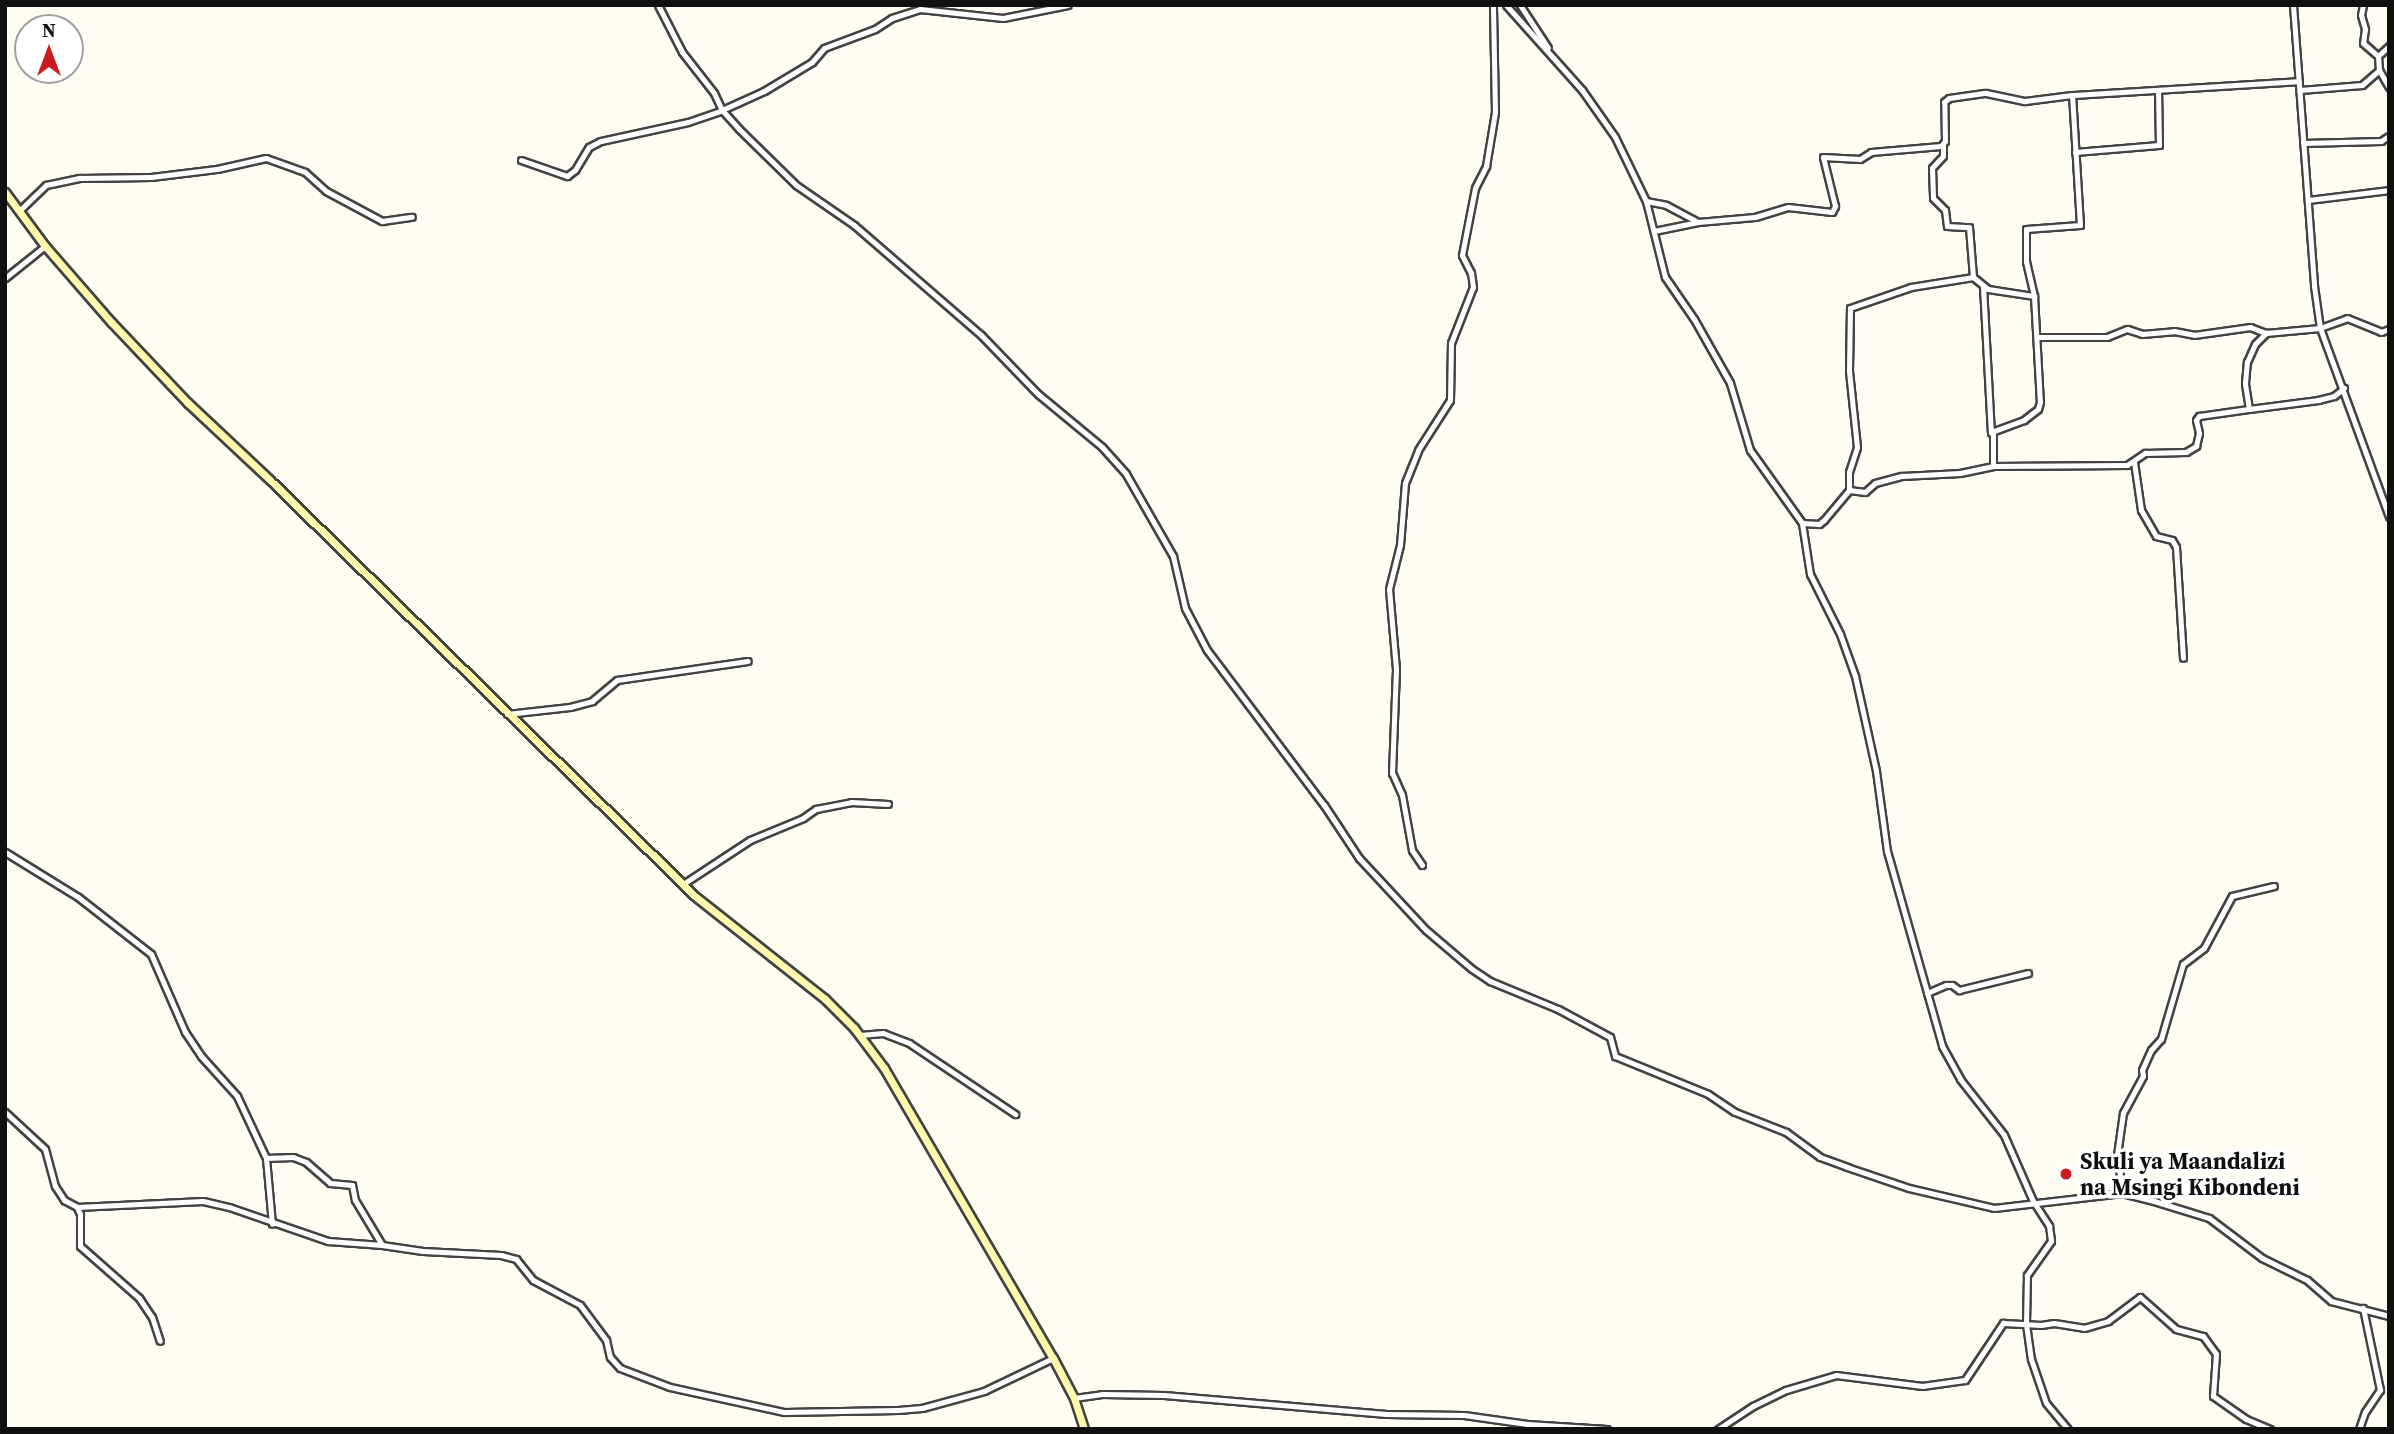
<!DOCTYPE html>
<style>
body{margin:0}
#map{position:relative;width:2394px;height:1434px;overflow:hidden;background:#fffdf2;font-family:"Source Serif 4",serif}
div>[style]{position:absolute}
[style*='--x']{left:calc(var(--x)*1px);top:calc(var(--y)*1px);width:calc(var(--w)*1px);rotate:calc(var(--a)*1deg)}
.roads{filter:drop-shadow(2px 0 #434343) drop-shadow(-2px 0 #434343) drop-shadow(0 2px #434343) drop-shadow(0 -2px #434343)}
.street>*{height:5px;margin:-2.5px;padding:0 2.5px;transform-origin:2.5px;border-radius:2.5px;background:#fff}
.secondary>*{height:7px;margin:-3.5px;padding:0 3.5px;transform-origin:3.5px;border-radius:3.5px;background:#fff8ad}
.dots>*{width:19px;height:19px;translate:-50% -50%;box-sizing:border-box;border:4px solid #fff;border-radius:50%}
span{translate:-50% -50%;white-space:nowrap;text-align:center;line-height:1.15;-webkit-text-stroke:7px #fff;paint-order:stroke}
.poi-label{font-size:23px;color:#101010;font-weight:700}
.left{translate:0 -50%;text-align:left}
.frame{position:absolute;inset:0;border:7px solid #101010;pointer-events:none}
.north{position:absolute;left:14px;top:14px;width:70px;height:70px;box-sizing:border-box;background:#fff;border:2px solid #9f9f9f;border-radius:50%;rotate:0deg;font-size:19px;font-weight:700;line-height:28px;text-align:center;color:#101010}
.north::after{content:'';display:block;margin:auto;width:24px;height:32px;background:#cc1b1e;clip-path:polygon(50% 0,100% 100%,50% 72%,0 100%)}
</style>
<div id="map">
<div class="roads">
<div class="street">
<i style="--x:658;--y:5;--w:53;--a:62.9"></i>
<i style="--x:682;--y:52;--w:52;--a:52"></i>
<i style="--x:714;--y:93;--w:19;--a:65"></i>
<i style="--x:722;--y:110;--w:25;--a:48"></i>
<i style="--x:739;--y:129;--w:80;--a:44.5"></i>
<i style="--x:796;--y:185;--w:70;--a:34.6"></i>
<i style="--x:854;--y:225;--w:168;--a:40.9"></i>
<i style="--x:981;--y:335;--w:82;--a:46"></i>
<i style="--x:1038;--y:394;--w:83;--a:39.6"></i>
<i style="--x:1102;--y:447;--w:36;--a:48"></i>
<i style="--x:1126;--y:474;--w:95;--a:60.2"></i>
<i style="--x:1173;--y:556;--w:53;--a:77"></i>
<i style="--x:1185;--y:608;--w:47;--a:62.4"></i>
<i style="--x:1207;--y:650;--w:194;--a:53"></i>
<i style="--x:1324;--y:805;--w:64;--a:56.6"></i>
<i style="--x:1359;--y:858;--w:98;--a:47.1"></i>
<i style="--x:1426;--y:930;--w:60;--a:40.3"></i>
<i style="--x:1472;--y:969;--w:22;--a:34"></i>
<i style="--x:1490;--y:981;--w:74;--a:22.4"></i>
<i style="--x:1558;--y:1009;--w:59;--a:28.3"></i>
<i style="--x:1610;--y:1037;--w:20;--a:75"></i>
<i style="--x:1615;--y:1056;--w:100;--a:22.2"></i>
<i style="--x:1708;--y:1094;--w:32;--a:34"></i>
<i style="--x:1735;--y:1112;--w:55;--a:21.4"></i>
<i style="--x:1786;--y:1132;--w:42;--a:36.3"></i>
<i style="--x:1820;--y:1157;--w:29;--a:20"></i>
<i style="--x:1847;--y:1167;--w:65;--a:18.7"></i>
<i style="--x:1909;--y:1188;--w:87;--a:13.2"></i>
<i style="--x:1994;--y:1208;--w:129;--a:-6.7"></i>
<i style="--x:2122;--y:1193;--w:33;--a:14"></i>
<i style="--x:2154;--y:1201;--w:58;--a:17.2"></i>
<i style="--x:2209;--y:1218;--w:66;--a:37"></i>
<i style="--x:2262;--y:1258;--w:50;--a:26.1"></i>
<i style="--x:2307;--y:1280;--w:32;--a:41"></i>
<i style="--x:2331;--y:1301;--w:60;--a:14.5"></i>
<i style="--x:1506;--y:5;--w:114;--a:48.2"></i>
<i style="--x:1582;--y:90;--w:57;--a:54.9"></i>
<i style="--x:1615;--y:137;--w:71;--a:64.2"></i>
<i style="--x:1646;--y:201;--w:78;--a:76"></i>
<i style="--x:1665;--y:277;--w:51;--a:55.4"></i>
<i style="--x:1694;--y:319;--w:73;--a:60.6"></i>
<i style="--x:1730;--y:383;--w:70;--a:73.4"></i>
<i style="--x:1750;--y:450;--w:90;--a:54.5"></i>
<i style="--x:1802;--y:523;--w:52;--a:81.1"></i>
<i style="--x:1810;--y:574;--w:67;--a:63.4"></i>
<i style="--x:1840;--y:634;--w:45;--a:70.3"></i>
<i style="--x:1855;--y:676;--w:97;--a:77.5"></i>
<i style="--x:1876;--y:771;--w:81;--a:82.2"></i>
<i style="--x:1887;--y:851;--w:203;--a:74.2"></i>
<i style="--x:1942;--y:1046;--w:38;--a:61"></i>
<i style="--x:1960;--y:1079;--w:71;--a:51.8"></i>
<i style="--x:2004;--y:1135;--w:72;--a:66.3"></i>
<i style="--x:2033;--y:1201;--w:30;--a:57"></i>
<i style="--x:2049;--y:1226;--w:15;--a:82"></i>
<i style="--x:2051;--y:1241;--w:42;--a:125.2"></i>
<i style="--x:2027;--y:1275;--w:49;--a:91.2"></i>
<i style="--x:2026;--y:1324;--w:35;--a:82"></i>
<i style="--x:2031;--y:1359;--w:46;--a:71.2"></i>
<i style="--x:2046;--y:1403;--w:34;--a:50"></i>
<i style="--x:1520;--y:5;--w:51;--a:56.9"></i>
<i style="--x:2293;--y:5;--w:282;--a:85.7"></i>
<i style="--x:2314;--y:286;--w:42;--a:81.9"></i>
<i style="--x:2320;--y:328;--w:201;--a:69.9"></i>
<i style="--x:2363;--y:5;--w:10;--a:101"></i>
<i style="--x:2361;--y:15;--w:15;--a:74"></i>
<i style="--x:2365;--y:29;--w:14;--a:98"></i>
<i style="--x:2363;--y:43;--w:20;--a:41"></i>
<i style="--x:2378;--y:56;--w:14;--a:86"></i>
<i style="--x:2379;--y:70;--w:20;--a:60"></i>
<i style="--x:2378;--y:56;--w:15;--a:-42"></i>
<i style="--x:2300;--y:90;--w:62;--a:-4.6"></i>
<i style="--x:2362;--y:85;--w:23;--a:-41"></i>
<i style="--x:2303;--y:143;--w:78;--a:-1.5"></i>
<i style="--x:2381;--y:141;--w:9;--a:-32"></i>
<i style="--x:1943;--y:144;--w:12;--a:90"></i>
<i style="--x:1943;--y:156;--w:16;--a:133"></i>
<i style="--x:1932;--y:168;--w:30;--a:88"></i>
<i style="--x:1933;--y:198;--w:17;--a:45"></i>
<i style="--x:1945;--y:210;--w:16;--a:83"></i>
<i style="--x:1947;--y:226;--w:22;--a:3"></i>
<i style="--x:1969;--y:227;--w:50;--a:85.4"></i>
<i style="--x:1973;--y:277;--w:19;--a:39"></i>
<i style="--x:1988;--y:289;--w:47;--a:8.7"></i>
<i style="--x:2034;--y:296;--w:106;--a:86.8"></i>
<i style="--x:2040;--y:402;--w:7;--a:106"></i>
<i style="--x:2038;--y:409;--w:18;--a:142"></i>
<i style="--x:2024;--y:420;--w:33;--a:160"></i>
<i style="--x:1993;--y:431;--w:35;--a:90"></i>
<i style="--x:2075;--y:152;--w:84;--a:-4.8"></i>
<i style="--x:2159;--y:145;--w:55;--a:-91"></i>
<i style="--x:521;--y:160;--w:49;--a:19.2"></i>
<i style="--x:567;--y:176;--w:10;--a:-37"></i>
<i style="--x:575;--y:170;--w:27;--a:-59"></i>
<i style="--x:589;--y:147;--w:13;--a:-27"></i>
<i style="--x:601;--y:141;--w:89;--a:-12.3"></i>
<i style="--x:688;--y:122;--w:36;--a:-19"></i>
<i style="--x:722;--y:110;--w:46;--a:-24.3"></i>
<i style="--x:764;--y:91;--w:56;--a:-31.1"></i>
<i style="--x:812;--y:62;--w:18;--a:-49"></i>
<i style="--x:824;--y:48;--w:54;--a:-20.4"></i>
<i style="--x:875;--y:29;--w:20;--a:-33"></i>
<i style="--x:892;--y:18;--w:29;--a:-18"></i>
<i style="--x:920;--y:9;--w:83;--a:6.2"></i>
<i style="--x:1003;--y:18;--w:66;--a:-11.3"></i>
<i style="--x:2308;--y:200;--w:82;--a:-7"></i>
<i style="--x:1646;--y:201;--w:20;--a:11"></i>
<i style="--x:1666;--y:205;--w:36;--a:28"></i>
<i style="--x:20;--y:210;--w:36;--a:-44"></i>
<i style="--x:46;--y:185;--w:35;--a:-12"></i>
<i style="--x:80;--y:178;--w:71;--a:-0.8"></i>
<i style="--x:151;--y:177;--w:66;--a:-6.9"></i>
<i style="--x:217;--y:169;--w:50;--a:-12.7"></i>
<i style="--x:266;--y:158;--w:41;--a:19.7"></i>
<i style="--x:305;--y:172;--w:28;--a:42"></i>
<i style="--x:326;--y:191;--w:64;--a:28.2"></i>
<i style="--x:382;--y:221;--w:30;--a:-8"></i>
<i style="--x:1654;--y:231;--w:45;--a:-11.6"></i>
<i style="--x:1698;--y:222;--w:57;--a:-5"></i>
<i style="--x:1755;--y:217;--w:34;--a:-17"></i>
<i style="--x:1788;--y:207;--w:44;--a:6.5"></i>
<i style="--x:1832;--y:212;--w:7;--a:-63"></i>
<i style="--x:1835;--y:206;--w:50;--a:-103.8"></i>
<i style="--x:1823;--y:157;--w:37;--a:3"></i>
<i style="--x:1860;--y:159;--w:13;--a:-32"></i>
<i style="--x:1871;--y:152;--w:70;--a:-4.9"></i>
<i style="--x:1941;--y:146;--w:6;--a:-51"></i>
<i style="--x:1945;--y:141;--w:39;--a:-91"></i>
<i style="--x:1944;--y:102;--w:6;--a:-39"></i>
<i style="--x:1949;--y:98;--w:37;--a:-8"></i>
<i style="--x:1986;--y:93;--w:40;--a:12"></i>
<i style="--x:2025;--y:101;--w:47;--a:-7.3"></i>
<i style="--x:5;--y:278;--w:51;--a:-38.7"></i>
<i style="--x:1983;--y:286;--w:147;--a:86.9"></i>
<i style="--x:2034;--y:296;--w:35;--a:-103"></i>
<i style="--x:2026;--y:262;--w:33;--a:-90"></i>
<i style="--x:2026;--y:229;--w:54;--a:-4.2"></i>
<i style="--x:2080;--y:225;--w:130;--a:-93.5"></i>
<i style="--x:2072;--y:95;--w:227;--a:-3.5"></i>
<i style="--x:2037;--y:337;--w:70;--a:0"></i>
<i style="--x:2107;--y:337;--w:22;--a:-22"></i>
<i style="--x:2127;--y:329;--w:16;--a:18"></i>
<i style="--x:2142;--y:334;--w:32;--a:-5"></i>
<i style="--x:2174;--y:331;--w:20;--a:11"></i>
<i style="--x:2194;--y:335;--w:57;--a:-8.1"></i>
<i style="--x:2250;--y:327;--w:17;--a:21"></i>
<i style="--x:2249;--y:409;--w:70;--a:-7.4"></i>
<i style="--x:2318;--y:400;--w:16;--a:-14"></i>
<i style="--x:2334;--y:396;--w:13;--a:-39"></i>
<i style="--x:2134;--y:462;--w:49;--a:81.7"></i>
<i style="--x:2141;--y:510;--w:30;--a:60"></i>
<i style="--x:2156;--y:536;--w:16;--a:14"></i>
<i style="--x:2172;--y:540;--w:8;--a:60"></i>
<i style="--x:2176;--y:547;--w:111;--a:86.4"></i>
<i style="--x:1849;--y:490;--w:18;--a:-90"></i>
<i style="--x:1849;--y:472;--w:26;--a:-72"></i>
<i style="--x:1857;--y:447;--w:76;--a:-96"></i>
<i style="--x:1849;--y:371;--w:63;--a:-89.1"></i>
<i style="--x:1850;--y:308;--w:65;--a:-19"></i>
<i style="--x:1911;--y:287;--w:63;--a:-9.2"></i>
<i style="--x:1802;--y:523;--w:17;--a:3"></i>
<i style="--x:1819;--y:524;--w:6;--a:-39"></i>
<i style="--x:1824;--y:520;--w:39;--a:-50"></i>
<i style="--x:1849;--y:490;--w:16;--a:7"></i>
<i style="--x:1865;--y:492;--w:13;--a:-42"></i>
<i style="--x:1875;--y:483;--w:28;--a:-15"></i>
<i style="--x:1902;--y:476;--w:58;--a:-3"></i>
<i style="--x:1960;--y:473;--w:34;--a:-12"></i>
<i style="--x:1993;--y:466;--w:134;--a:-0.4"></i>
<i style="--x:2127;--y:465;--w:22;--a:-34"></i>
<i style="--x:2145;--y:453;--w:41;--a:-1.4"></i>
<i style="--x:2186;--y:452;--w:12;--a:-31"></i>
<i style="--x:2196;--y:446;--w:13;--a:-77"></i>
<i style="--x:2199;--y:433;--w:13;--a:-103"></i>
<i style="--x:2196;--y:420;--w:5;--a:-53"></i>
<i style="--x:2199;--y:416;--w:50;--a:-8"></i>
<i style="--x:2249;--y:409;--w:26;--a:-99"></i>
<i style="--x:2245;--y:383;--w:21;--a:-85"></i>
<i style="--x:2247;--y:362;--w:20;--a:-66"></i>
<i style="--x:2255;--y:344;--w:16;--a:-45"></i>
<i style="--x:2266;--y:333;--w:54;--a:-5.3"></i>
<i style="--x:2320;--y:328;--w:29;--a:-20"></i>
<i style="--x:2347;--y:318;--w:37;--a:22"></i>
<i style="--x:2381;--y:332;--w:9;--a:-21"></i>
<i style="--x:507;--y:714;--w:63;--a:-6.3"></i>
<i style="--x:570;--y:707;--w:23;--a:-15"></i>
<i style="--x:592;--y:701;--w:33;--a:-40"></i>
<i style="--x:617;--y:680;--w:132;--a:-8.3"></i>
<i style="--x:5;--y:852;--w:86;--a:31.7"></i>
<i style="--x:78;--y:897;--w:93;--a:38"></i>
<i style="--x:151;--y:954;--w:85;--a:66.4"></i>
<i style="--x:185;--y:1032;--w:29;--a:56"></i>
<i style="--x:201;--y:1056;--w:54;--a:48"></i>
<i style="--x:237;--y:1096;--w:68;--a:64.9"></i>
<i style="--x:266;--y:1158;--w:27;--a:-2"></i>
<i style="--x:293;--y:1157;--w:14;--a:21"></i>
<i style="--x:306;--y:1162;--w:32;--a:41"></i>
<i style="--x:330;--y:1183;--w:22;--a:5"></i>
<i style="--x:352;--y:1185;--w:15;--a:79"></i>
<i style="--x:355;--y:1200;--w:52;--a:59"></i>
<i style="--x:382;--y:1245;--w:41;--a:8.3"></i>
<i style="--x:423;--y:1251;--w:78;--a:2.9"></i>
<i style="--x:501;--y:1255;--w:16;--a:15"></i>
<i style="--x:516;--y:1259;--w:27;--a:51"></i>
<i style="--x:533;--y:1280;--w:53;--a:28"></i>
<i style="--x:580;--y:1305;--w:44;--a:53.4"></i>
<i style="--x:606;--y:1340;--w:17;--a:77"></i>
<i style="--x:610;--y:1357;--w:15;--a:48"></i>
<i style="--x:620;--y:1368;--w:53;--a:20.8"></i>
<i style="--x:670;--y:1387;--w:117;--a:12.4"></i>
<i style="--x:784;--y:1412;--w:114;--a:-1"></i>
<i style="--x:898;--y:1410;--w:24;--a:-5"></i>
<i style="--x:922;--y:1408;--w:64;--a:-15.3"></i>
<i style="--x:984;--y:1391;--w:76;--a:-25.6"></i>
<i style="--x:1422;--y:865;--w:18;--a:-124"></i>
<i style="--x:1412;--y:850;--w:56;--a:-100.3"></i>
<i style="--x:1402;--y:795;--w:24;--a:-114"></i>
<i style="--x:1392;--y:773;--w:104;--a:-87.8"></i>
<i style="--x:1396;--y:669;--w:80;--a:-95"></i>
<i style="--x:1389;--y:589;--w:45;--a:-76"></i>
<i style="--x:1400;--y:545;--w:62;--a:-85.4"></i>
<i style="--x:1405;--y:483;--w:35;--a:-68"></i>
<i style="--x:1418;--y:450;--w:59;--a:-57.4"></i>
<i style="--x:1450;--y:400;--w:57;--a:-89"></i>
<i style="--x:1451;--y:343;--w:60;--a:-68.6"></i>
<i style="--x:1473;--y:287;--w:14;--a:-98"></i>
<i style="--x:1471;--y:273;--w:20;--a:-117"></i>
<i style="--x:1462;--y:255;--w:68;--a:-79"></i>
<i style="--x:1475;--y:188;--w:25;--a:-63"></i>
<i style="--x:1486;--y:166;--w:55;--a:-80.5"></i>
<i style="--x:1495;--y:112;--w:107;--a:-91.1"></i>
<i style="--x:683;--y:884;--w:80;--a:-33.3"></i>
<i style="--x:750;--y:840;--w:57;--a:-22.5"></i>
<i style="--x:803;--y:818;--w:16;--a:-35"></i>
<i style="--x:816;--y:809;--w:36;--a:-11"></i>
<i style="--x:851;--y:802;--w:37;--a:3"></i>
<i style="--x:1927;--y:993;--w:21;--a:-23"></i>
<i style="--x:1946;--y:985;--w:6;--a:0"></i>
<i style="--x:1952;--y:985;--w:9;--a:36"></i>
<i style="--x:1959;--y:990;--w:71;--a:-13.8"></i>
<i style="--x:860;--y:1035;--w:23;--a:-5"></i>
<i style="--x:883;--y:1033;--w:28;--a:21"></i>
<i style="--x:909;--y:1043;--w:128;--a:33.8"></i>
<i style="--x:5;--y:1112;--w:54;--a:42.8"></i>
<i style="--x:45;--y:1149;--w:38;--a:75"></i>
<i style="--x:55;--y:1186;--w:17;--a:57"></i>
<i style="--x:64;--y:1200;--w:15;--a:28"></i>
<i style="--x:77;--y:1207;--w:8;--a:67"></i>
<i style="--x:80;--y:1214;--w:32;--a:90"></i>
<i style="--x:80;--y:1246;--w:79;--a:41.4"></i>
<i style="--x:139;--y:1298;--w:23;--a:56"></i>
<i style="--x:152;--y:1317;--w:25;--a:72"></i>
<i style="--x:266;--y:1158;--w:66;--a:84.8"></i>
<i style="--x:2122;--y:1193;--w:38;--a:-97"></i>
<i style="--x:2117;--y:1155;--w:42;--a:-81.9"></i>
<i style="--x:2123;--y:1113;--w:42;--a:-61.6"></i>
<i style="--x:2143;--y:1076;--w:6;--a:-99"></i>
<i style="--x:2142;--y:1070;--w:22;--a:-66"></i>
<i style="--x:2151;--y:1050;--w:15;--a:-48"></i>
<i style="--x:2161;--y:1039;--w:78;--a:-73.7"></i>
<i style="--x:2183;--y:964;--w:26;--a:-37"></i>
<i style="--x:2204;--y:948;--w:59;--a:-61.7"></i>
<i style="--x:2232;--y:896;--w:43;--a:-13.4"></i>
<i style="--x:77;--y:1207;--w:126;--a:-2.7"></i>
<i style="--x:203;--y:1201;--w:27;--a:13"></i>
<i style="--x:229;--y:1207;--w:105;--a:19"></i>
<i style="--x:328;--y:1241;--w:54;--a:4.2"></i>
<i style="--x:1074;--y:1398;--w:28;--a:-8"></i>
<i style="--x:1102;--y:1394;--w:62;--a:0.9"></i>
<i style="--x:1164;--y:1395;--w:223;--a:4.9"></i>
<i style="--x:1386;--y:1414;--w:78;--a:0.7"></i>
<i style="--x:1464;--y:1415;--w:64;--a:8.1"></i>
<i style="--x:1527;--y:1424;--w:80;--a:3.6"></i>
<i style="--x:1718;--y:1429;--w:42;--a:-33.3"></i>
<i style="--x:1753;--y:1406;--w:37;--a:-26"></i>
<i style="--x:1786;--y:1390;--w:52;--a:-16.7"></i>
<i style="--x:1836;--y:1375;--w:87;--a:7.3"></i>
<i style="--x:1922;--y:1386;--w:43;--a:-7.9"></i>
<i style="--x:1965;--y:1380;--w:69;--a:-56.3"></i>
<i style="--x:2003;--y:1323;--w:38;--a:3"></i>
<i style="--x:2041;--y:1325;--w:13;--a:-9"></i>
<i style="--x:2054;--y:1323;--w:30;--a:9"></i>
<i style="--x:2084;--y:1328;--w:25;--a:-16"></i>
<i style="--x:2108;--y:1321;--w:40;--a:-37"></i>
<i style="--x:2140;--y:1297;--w:48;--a:41.6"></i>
<i style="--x:2176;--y:1329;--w:28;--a:15"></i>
<i style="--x:2203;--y:1336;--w:22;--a:54"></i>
<i style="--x:2216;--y:1354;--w:42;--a:94.1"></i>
<i style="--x:2213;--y:1396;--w:40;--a:34.9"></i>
<i style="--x:2246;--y:1419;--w:26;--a:23"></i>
<i style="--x:2359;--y:1429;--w:18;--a:-71"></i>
<i style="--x:2365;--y:1412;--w:27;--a:-56"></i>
<i style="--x:2380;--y:1390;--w:84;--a:-101.7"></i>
</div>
<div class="secondary">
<i style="--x:5;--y:192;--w:67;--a:53.5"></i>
<i style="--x:45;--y:246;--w:102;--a:49"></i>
<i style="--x:112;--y:323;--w:110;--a:46.5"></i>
<i style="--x:188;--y:403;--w:112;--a:43.2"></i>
<i style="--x:270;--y:480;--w:596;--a:44.39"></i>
<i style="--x:696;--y:897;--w:164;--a:38.3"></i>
<i style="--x:825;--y:999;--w:41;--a:45"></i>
<i style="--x:854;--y:1028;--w:50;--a:53.1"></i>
<i style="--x:884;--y:1068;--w:336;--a:59.8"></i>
<i style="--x:1053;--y:1358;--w:45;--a:62.3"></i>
<i style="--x:1074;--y:1398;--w:33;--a:72"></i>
</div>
</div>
<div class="dots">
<i style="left:2066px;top:1174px;background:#cc1b1e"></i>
</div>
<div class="poi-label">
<span class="left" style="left:2080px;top:1174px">Skuli ya Maandalizi<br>na Msingi Kibondeni</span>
</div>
<div class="frame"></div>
<div class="north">N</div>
</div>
